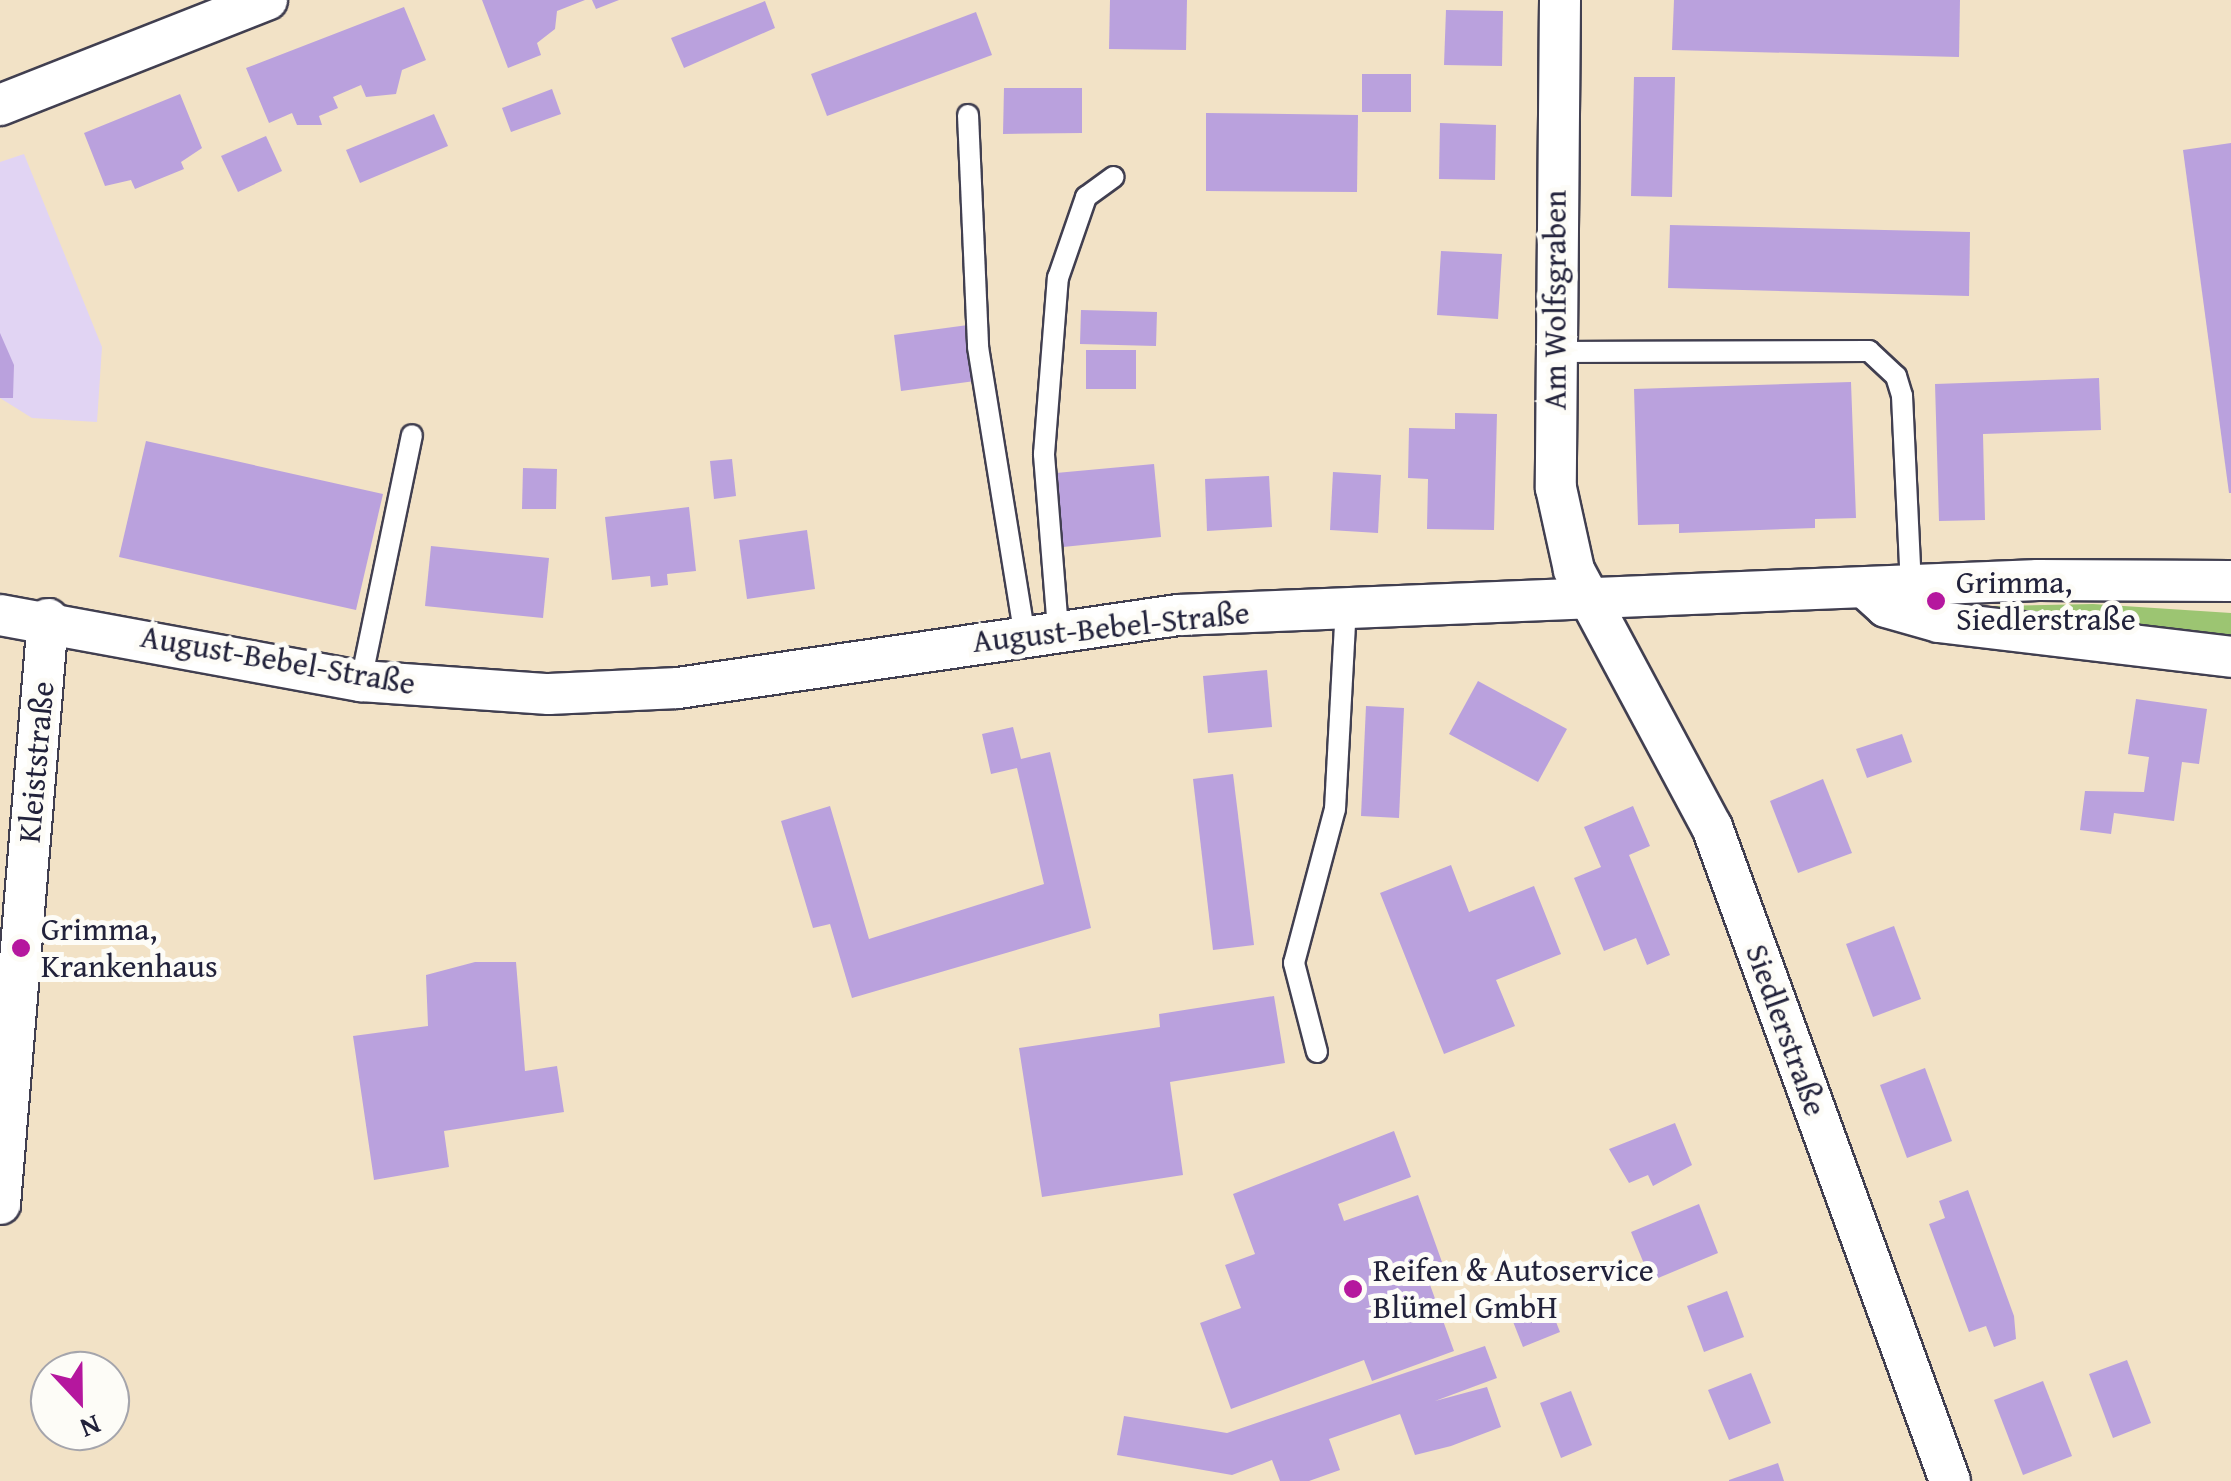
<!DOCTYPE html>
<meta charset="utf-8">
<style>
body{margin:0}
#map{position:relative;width:2231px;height:1481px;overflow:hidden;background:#f2e2c6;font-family:"Gentium Book Plus",serif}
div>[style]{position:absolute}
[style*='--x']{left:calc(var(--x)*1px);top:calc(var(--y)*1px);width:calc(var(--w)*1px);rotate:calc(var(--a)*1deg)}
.built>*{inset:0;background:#e1d4f3}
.green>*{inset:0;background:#9cc572}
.building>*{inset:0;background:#baa1dd}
.roads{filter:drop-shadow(2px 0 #413f50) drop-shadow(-2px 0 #413f50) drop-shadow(0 2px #413f50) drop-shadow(0 -2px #413f50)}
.service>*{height:20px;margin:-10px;padding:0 10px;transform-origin:10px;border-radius:10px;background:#fff}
.minor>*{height:40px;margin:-20px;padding:0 20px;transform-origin:20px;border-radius:20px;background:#fff}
.dots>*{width:28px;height:28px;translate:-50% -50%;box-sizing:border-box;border:5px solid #fdfcf7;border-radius:50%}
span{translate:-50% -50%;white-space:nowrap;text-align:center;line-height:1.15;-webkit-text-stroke:10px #fdfcf7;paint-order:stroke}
.street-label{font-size:32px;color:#22223b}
.poi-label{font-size:32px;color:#22223b}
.left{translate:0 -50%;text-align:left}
.north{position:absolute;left:30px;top:1351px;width:100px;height:100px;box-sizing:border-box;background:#fdfcf7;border:2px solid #a5a5ac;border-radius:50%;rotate:158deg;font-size:28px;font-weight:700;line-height:40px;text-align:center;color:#22223b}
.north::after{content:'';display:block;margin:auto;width:35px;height:45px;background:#b5179e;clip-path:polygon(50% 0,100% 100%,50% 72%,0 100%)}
</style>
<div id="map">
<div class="built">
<i style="clip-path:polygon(24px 154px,102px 347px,97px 422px,32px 418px,0 398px,0 162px)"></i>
</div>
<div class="green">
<i style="clip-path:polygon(2093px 604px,2231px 613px,2231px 647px,1950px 607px)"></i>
</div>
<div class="building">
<i style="clip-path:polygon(482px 0,585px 0,557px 11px,555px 29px,537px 43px,541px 55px,508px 68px)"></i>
<i style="clip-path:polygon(592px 0,619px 0,596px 9px)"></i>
<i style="clip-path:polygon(1110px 0,1187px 0,1186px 50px,1109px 49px)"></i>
<i style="clip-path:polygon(1674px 0,1960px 0,1959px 57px,1672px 50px)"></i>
<i style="clip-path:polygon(765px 1px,775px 28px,684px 68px,671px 38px)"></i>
<i style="clip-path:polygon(404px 7px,426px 60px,402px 70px,396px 94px,366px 97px,361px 85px,333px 97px,338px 108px,319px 116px,322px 125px,297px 125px,292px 113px,269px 123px,246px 68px)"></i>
<i style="clip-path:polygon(1446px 10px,1503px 11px,1502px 66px,1444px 65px)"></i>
<i style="clip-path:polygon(976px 12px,992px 55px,827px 116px,811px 74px)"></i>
<i style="clip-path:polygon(1362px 74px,1411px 74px,1411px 112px,1362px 112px)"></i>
<i style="clip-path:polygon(1634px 77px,1675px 77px,1672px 197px,1631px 196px)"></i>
<i style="clip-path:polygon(1004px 88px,1082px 88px,1082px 133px,1003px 134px)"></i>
<i style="clip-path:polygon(552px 89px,561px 114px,511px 132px,502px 108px)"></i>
<i style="clip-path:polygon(180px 94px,202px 148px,181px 162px,184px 169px,135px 189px,131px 180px,105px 186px,84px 133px)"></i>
<i style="clip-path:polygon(1206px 113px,1358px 115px,1357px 192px,1206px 191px)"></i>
<i style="clip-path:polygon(434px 114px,448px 146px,360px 183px,346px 150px)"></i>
<i style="clip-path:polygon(1440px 123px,1496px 125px,1495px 180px,1439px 179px)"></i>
<i style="clip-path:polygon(266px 136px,282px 171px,238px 192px,221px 156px)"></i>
<i style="clip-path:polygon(2231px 143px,2231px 493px,2229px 493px,2183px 150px)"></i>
<i style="clip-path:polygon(1670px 225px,1970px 232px,1969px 296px,1668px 288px)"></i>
<i style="clip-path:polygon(1441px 251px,1502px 254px,1498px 319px,1437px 315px)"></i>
<i style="clip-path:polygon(1081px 310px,1157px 312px,1156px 346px,1080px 344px)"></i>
<i style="clip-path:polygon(968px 325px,975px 381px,901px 391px,894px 335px)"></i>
<i style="clip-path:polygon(0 333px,14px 365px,13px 398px,0 398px)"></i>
<i style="clip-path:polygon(1086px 350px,1136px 350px,1136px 389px,1086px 389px)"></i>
<i style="clip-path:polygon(2099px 378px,2101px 430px,1983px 434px,1985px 520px,1939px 521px,1935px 384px)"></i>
<i style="clip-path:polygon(1851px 382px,1856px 518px,1815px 519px,1815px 528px,1679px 533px,1679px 524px,1638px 525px,1634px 389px)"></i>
<i style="clip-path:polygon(1455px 413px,1497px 414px,1494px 530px,1427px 529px,1428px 479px,1408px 478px,1409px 428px,1455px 429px)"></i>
<i style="clip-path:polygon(146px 441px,383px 494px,356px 610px,119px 557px)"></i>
<i style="clip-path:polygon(732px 459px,736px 496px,714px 499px,710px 461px)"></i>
<i style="clip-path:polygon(1154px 464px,1161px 537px,1063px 547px,1056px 473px)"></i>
<i style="clip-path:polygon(523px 468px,557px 469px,556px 509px,522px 509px)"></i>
<i style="clip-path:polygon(1333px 472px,1381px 475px,1378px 533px,1330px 530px)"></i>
<i style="clip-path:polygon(1269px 476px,1272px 527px,1207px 531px,1205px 479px)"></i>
<i style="clip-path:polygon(689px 507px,696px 571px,667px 574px,668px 585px,651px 587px,650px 576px,612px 580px,605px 517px)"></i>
<i style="clip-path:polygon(807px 530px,815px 589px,747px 599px,739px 540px)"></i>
<i style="clip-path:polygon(431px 546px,549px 558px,543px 618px,425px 606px)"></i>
<i style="clip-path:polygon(1267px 670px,1272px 727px,1208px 733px,1203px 676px)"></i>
<i style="clip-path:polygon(1478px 681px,1567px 729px,1538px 782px,1449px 734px)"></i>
<i style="clip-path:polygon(2136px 699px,2207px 709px,2199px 764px,2182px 762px,2174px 821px,2114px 813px,2111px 834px,2080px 830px,2085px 791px,2144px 792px,2149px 757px,2128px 754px)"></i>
<i style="clip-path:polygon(1366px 706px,1404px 708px,1399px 818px,1361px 816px)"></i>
<i style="clip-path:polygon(1013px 727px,1021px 759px,1050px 752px,1091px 928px,852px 998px,830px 924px,813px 928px,781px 821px,830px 806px,869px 939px,1044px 884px,1017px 768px,991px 774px,982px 734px)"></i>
<i style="clip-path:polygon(1902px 734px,1912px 762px,1867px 778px,1856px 749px)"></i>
<i style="clip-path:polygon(1233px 774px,1254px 945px,1213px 950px,1193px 779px)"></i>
<i style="clip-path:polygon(1823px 779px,1852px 853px,1798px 873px,1770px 801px)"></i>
<i style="clip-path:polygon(1633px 806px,1650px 846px,1629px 855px,1670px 955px,1647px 965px,1636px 938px,1604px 951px,1574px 878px,1601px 867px,1584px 827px)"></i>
<i style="clip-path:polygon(1451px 865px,1469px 912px,1534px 886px,1561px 954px,1496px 980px,1515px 1026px,1444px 1054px,1380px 893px)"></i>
<i style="clip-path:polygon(1894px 926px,1921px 999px,1873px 1017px,1846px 944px)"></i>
<i style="clip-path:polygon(475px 962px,516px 962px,525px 1071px,557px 1066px,564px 1112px,444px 1131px,449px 1167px,374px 1180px,353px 1036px,428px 1026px,426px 975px)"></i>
<i style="clip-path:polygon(1274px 996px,1285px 1063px,1170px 1082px,1183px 1175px,1042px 1197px,1019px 1048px,1160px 1027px,1159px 1014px)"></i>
<i style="clip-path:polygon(1925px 1068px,1952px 1141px,1907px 1158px,1880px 1085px)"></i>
<i style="clip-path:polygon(1675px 1123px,1692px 1165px,1653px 1186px,1648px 1175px,1629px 1183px,1609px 1149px)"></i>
<i style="clip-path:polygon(1394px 1131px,1411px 1177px,1338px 1204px,1344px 1221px,1418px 1195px,1447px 1276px,1429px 1282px,1454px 1351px,1372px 1381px,1364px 1360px,1231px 1409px,1200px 1323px,1241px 1308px,1225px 1265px,1255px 1254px,1233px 1194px)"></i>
<i style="clip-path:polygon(1968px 1190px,2014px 1316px,2016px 1339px,1994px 1347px,1986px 1326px,1969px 1332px,1929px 1224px,1945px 1218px,1939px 1201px)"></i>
<i style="clip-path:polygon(1699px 1204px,1718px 1253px,1651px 1281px,1631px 1232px)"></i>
<i style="clip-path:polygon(1727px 1291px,1744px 1337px,1704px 1352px,1687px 1306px)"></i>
<i style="clip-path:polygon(1547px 1299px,1560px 1332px,1523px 1347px,1510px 1314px)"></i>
<i style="clip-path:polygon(1485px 1346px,1497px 1378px,1435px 1401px,1487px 1387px,1501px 1427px,1451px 1446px,1415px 1455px,1400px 1414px,1329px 1439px,1340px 1470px,1309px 1481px,1280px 1481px,1272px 1460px,1232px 1475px,1117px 1455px,1124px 1416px,1227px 1433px)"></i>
<i style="clip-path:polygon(2127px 1360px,2151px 1423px,2113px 1438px,2089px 1374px)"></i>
<i style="clip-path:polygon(1751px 1373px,1771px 1423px,1729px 1440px,1708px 1390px)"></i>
<i style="clip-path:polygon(2043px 1381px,2072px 1456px,2023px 1475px,1994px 1400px)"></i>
<i style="clip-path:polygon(1571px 1391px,1592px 1445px,1561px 1458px,1540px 1403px)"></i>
<i style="clip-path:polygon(1778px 1463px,1784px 1481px,1729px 1481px,1729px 1480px)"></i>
</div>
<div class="roads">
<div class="service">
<i style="--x:968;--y:115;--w:232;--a:87.5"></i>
<i style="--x:978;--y:347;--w:289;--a:80.8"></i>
<i style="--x:1555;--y:352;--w:314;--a:-0.2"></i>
<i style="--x:1869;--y:351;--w:37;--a:43"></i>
<i style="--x:1896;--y:376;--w:21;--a:73"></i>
<i style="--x:1902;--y:396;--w:189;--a:87.3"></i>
<i style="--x:1058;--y:629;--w:176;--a:-94.6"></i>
<i style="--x:1044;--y:454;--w:177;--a:-85.5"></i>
<i style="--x:1058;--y:278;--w:86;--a:-70.9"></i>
<i style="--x:1086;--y:197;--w:34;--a:-36"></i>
<i style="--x:361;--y:681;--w:251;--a:-78.3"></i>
<i style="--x:1317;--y:1052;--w:92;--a:-104.5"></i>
<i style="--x:1294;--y:963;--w:159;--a:-75.1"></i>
<i style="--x:1335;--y:809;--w:205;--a:-86.9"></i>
</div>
<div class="minor">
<i style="--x:1560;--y:0;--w:488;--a:90.5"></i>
<i style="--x:1556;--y:488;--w:84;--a:77.6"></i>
<i style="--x:1574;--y:570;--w:292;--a:61.8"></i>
<i style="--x:1712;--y:827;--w:696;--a:70"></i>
<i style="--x:0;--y:105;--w:287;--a:-21.5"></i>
<i style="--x:1865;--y:588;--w:28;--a:42"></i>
<i style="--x:1886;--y:607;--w:55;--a:15.8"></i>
<i style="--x:1939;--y:622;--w:294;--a:6.8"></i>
<i style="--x:0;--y:615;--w:367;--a:10.4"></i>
<i style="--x:361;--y:681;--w:188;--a:4"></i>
<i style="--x:549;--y:694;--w:129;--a:-2.7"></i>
<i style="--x:678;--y:688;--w:505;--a:-8.31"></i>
<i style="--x:1178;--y:615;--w:861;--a:-2.33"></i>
<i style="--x:2038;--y:580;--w:193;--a:0.3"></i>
<i style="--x:0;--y:1204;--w:587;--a:-85.31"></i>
</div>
</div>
<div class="dots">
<i style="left:1936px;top:601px;background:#b5179e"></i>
<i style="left:21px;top:948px;background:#b5179e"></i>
<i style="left:1353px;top:1289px;background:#b5179e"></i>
</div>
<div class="street-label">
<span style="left:1555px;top:300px;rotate:-90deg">Am Wolfsgraben</span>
<span style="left:1111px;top:627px;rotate:-6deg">August-Bebel-Straße</span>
<span style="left:278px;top:660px;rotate:10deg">August-Bebel-Straße</span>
<span style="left:36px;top:762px;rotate:-85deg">Kleiststraße</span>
<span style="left:1786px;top:1030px;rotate:70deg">Siedlerstraße</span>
</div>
<div class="poi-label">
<span class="left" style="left:1956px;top:601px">Grimma,<br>Siedlerstraße</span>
<span class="left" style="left:41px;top:948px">Grimma,<br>Krankenhaus</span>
<span class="left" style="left:1373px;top:1289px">Reifen &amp; Autoservice<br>Blümel GmbH</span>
</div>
<div class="north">N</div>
</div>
